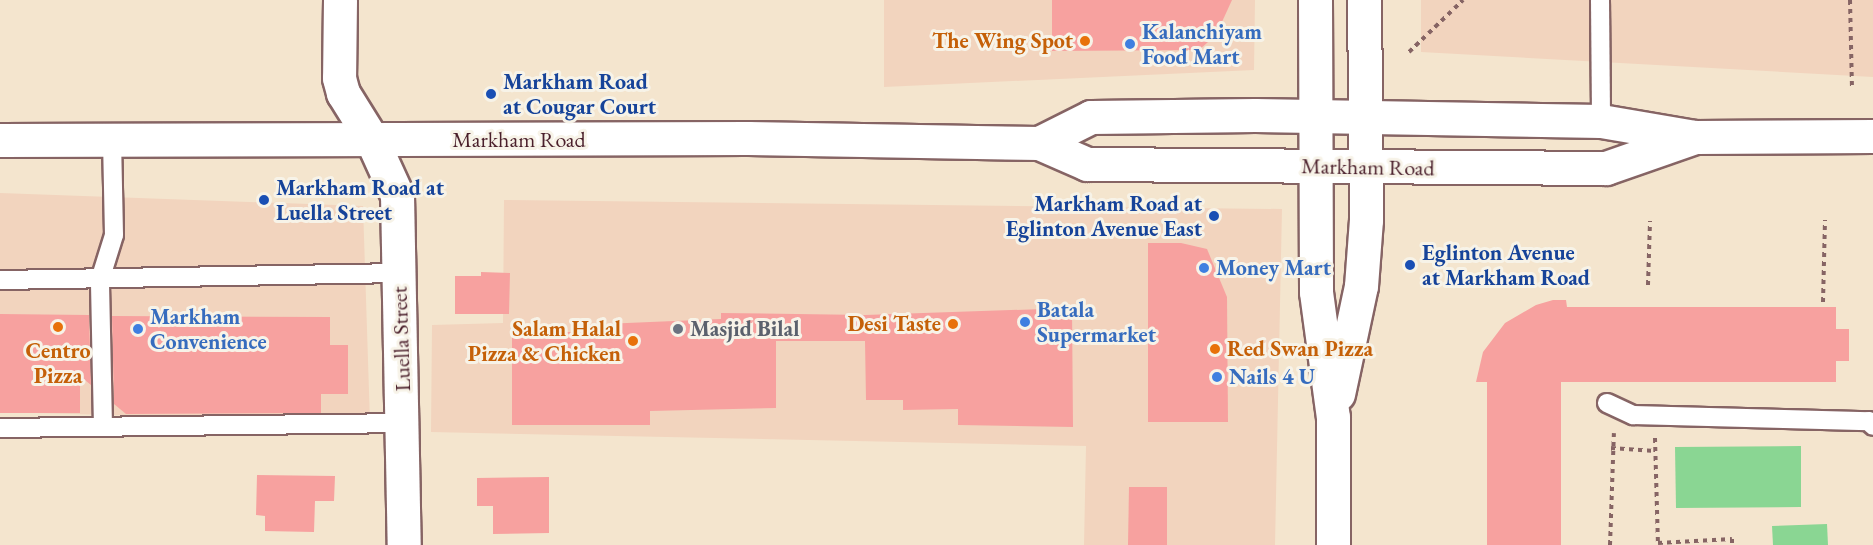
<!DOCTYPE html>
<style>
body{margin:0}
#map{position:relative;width:1873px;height:545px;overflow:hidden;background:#f4e5ce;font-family:"EB Garamond",serif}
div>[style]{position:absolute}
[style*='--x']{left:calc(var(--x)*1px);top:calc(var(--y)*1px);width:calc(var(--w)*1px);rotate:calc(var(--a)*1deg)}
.built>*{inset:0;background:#f2d4be}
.green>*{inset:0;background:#8ad693}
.building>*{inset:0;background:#f7a19f}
.path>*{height:4px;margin-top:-2px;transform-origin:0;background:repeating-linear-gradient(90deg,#866464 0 4.5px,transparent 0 9px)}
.roads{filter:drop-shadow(2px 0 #866464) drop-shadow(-2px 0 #866464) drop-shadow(0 2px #866464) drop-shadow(0 -2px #866464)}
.lane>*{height:18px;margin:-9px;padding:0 9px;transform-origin:9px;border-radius:9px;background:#fff}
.street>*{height:33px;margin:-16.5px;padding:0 16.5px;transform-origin:16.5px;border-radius:16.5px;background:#fff}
.primary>*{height:33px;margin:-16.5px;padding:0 16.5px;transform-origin:16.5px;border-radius:16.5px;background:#fff}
.dots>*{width:16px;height:16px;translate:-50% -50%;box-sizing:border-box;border:3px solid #f7f3e8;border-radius:50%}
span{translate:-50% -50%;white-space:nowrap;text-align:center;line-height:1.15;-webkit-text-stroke:6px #f7f3e8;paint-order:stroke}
.shop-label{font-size:22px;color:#366cbe;font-weight:700}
.left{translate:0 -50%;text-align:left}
.food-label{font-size:22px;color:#c56008;font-weight:700}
.right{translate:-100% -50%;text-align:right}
.transit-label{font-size:22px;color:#164399;font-weight:700}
.street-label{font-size:22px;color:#4a1f2b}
.worship-label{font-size:22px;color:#5b616d;font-weight:700}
</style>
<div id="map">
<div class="built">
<i style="clip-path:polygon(884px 0,1255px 0,1254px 70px,884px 87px)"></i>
<i style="clip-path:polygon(1421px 0,1873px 0,1873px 77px,1421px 52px)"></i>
<i style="clip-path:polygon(0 193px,363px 206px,370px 422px,0 412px)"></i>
<i style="clip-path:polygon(504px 200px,1282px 209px,1275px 545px,1084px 545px,1086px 446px,431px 432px,432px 325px,503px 323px)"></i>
</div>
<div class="green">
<i style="clip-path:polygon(1801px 446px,1801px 507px,1676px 508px,1675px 447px)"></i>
<i style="clip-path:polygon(1827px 524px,1828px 545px,1773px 545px,1772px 526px)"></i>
</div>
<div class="building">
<i style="clip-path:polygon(1052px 0,1232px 0,1216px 35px,1199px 50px,1052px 51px)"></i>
<i style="clip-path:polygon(1148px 243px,1181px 243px,1207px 249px,1227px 297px,1228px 422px,1148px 422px)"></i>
<i style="clip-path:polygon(481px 272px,510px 273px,509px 314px,455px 314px,455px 276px,481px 276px)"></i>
<i style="clip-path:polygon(1553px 300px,1566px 300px,1567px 307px,1836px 307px,1836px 329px,1849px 329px,1849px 361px,1836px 361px,1836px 382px,1561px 382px,1561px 545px,1487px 545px,1487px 382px,1476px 382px,1483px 352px,1505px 323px,1536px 305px)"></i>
<i style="clip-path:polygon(1072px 308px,1073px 427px,958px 425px,958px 409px,903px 410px,903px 400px,866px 400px,865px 341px,776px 341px,776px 408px,650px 411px,650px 425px,512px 425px,512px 332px,580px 332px,580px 325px,721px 319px,721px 313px,865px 315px)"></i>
<i style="clip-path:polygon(0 314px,89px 315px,91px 385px,80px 376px,80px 413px,0 413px)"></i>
<i style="clip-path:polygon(112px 316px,330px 317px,330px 345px,348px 345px,348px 394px,321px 394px,321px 413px,126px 414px,114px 404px)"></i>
<i style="clip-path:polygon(257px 475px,335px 476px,334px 501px,315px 501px,314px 532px,265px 531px,265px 516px,256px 515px)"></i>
<i style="clip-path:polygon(549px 477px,549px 533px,493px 534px,493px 506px,477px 506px,477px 478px)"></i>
<i style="clip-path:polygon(1129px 487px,1167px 487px,1167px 545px,1128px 545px)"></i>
</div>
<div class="path">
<i style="--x:1850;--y:0;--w:88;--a:88.7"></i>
<i style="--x:1409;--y:52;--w:75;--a:-43.9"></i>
<i style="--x:1648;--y:285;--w:64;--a:-88.2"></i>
<i style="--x:1823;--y:302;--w:82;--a:-88.6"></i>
<i style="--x:1655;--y:438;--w:105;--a:88.4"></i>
<i style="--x:1658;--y:543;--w:74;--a:-3.1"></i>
<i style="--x:1732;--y:539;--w:6;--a:90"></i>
<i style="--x:1611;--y:448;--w:44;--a:3.9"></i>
<i style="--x:1610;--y:545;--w:112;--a:-88"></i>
</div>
<div class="roads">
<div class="lane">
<i style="--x:1600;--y:0;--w:121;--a:89.5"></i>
<i style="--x:0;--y:280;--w:399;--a:-1"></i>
<i style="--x:1607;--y:403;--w:29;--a:25"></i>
<i style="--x:1633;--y:415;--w:236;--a:1.5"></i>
<i style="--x:1869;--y:421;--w:6;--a:51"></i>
<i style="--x:103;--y:427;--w:147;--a:-91.2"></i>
<i style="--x:100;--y:280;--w:47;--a:-72.7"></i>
<i style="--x:114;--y:235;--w:95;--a:-91.2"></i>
<i style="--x:0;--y:428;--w:403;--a:-0.7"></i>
</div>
<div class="street">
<i style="--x:340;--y:0;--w:78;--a:90.7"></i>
<i style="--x:339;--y:78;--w:16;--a:75"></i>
<i style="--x:343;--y:93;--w:53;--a:58.1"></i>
<i style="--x:371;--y:138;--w:63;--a:65.5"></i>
<i style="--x:397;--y:195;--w:350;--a:88.9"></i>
</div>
<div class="primary">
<i style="--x:1315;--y:0;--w:292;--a:89.8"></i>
<i style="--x:1316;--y:292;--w:126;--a:82.3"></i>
<i style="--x:1333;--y:417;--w:128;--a:90"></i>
<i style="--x:0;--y:140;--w:748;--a:-0.15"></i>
<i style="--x:748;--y:138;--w:291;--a:1"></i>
<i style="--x:1039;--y:143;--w:52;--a:23.6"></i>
<i style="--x:1087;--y:164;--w:519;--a:0.44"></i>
<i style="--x:1606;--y:168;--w:94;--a:-19.2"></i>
<i style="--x:1039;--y:143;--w:58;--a:-26.6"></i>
<i style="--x:1091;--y:117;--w:164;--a:-0.7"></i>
<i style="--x:1255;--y:115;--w:346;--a:1"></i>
<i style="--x:1601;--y:121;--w:95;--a:9.7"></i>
<i style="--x:1695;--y:137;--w:178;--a:-0.3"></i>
<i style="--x:1338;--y:394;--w:110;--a:-78"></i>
<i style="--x:1361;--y:286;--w:66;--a:-85.7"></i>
<i style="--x:1366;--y:220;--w:220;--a:-90.5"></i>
</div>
</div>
<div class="dots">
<i style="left:1085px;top:41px;background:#e8710a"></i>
<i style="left:1130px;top:44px;background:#3f7fe0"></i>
<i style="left:491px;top:94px;background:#1a4fb4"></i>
<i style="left:264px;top:200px;background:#1a4fb4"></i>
<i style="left:1214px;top:216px;background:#1a4fb4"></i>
<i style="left:1410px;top:265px;background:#1a4fb4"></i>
<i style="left:1204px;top:268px;background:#3f7fe0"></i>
<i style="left:1025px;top:322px;background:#3f7fe0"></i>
<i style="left:953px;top:324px;background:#e8710a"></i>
<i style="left:58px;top:327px;background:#e8710a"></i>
<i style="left:138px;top:329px;background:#3f7fe0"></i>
<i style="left:678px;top:329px;background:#6b7280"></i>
<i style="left:633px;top:341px;background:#e8710a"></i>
<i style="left:1215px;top:349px;background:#e8710a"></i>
<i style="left:1217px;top:377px;background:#3f7fe0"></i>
</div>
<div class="shop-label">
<span class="left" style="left:1142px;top:44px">Kalanchiyam<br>Food Mart</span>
<span class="left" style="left:1216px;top:268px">Money Mart</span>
<span class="left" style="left:1037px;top:322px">Batala<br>Supermarket</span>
<span class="left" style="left:150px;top:329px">Markham<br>Convenience</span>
<span class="left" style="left:1229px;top:377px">Nails 4 U</span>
</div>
<div class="food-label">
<span class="right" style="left:1073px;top:41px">The Wing Spot</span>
<span class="right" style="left:941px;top:324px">Desi Taste</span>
<span class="right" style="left:621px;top:341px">Salam Halal<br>Pizza &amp; Chicken</span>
<span class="left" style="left:1227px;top:349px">Red Swan Pizza</span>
<span style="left:58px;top:363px">Centro<br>Pizza</span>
</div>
<div class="transit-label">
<span class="left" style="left:503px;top:94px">Markham Road<br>at Cougar Court</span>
<span class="left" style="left:276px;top:200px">Markham Road at<br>Luella Street</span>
<span class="right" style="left:1202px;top:216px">Markham Road at<br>Eglinton Avenue East</span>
<span class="left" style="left:1422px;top:265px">Eglinton Avenue<br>at Markham Road</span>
</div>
<div class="street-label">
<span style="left:519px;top:140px">Markham Road</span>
<span style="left:1368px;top:167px;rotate:1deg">Markham Road</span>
<span style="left:401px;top:339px;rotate:-92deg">Luella Street</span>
</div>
<div class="worship-label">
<span class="left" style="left:690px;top:329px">Masjid Bilal</span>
</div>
</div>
